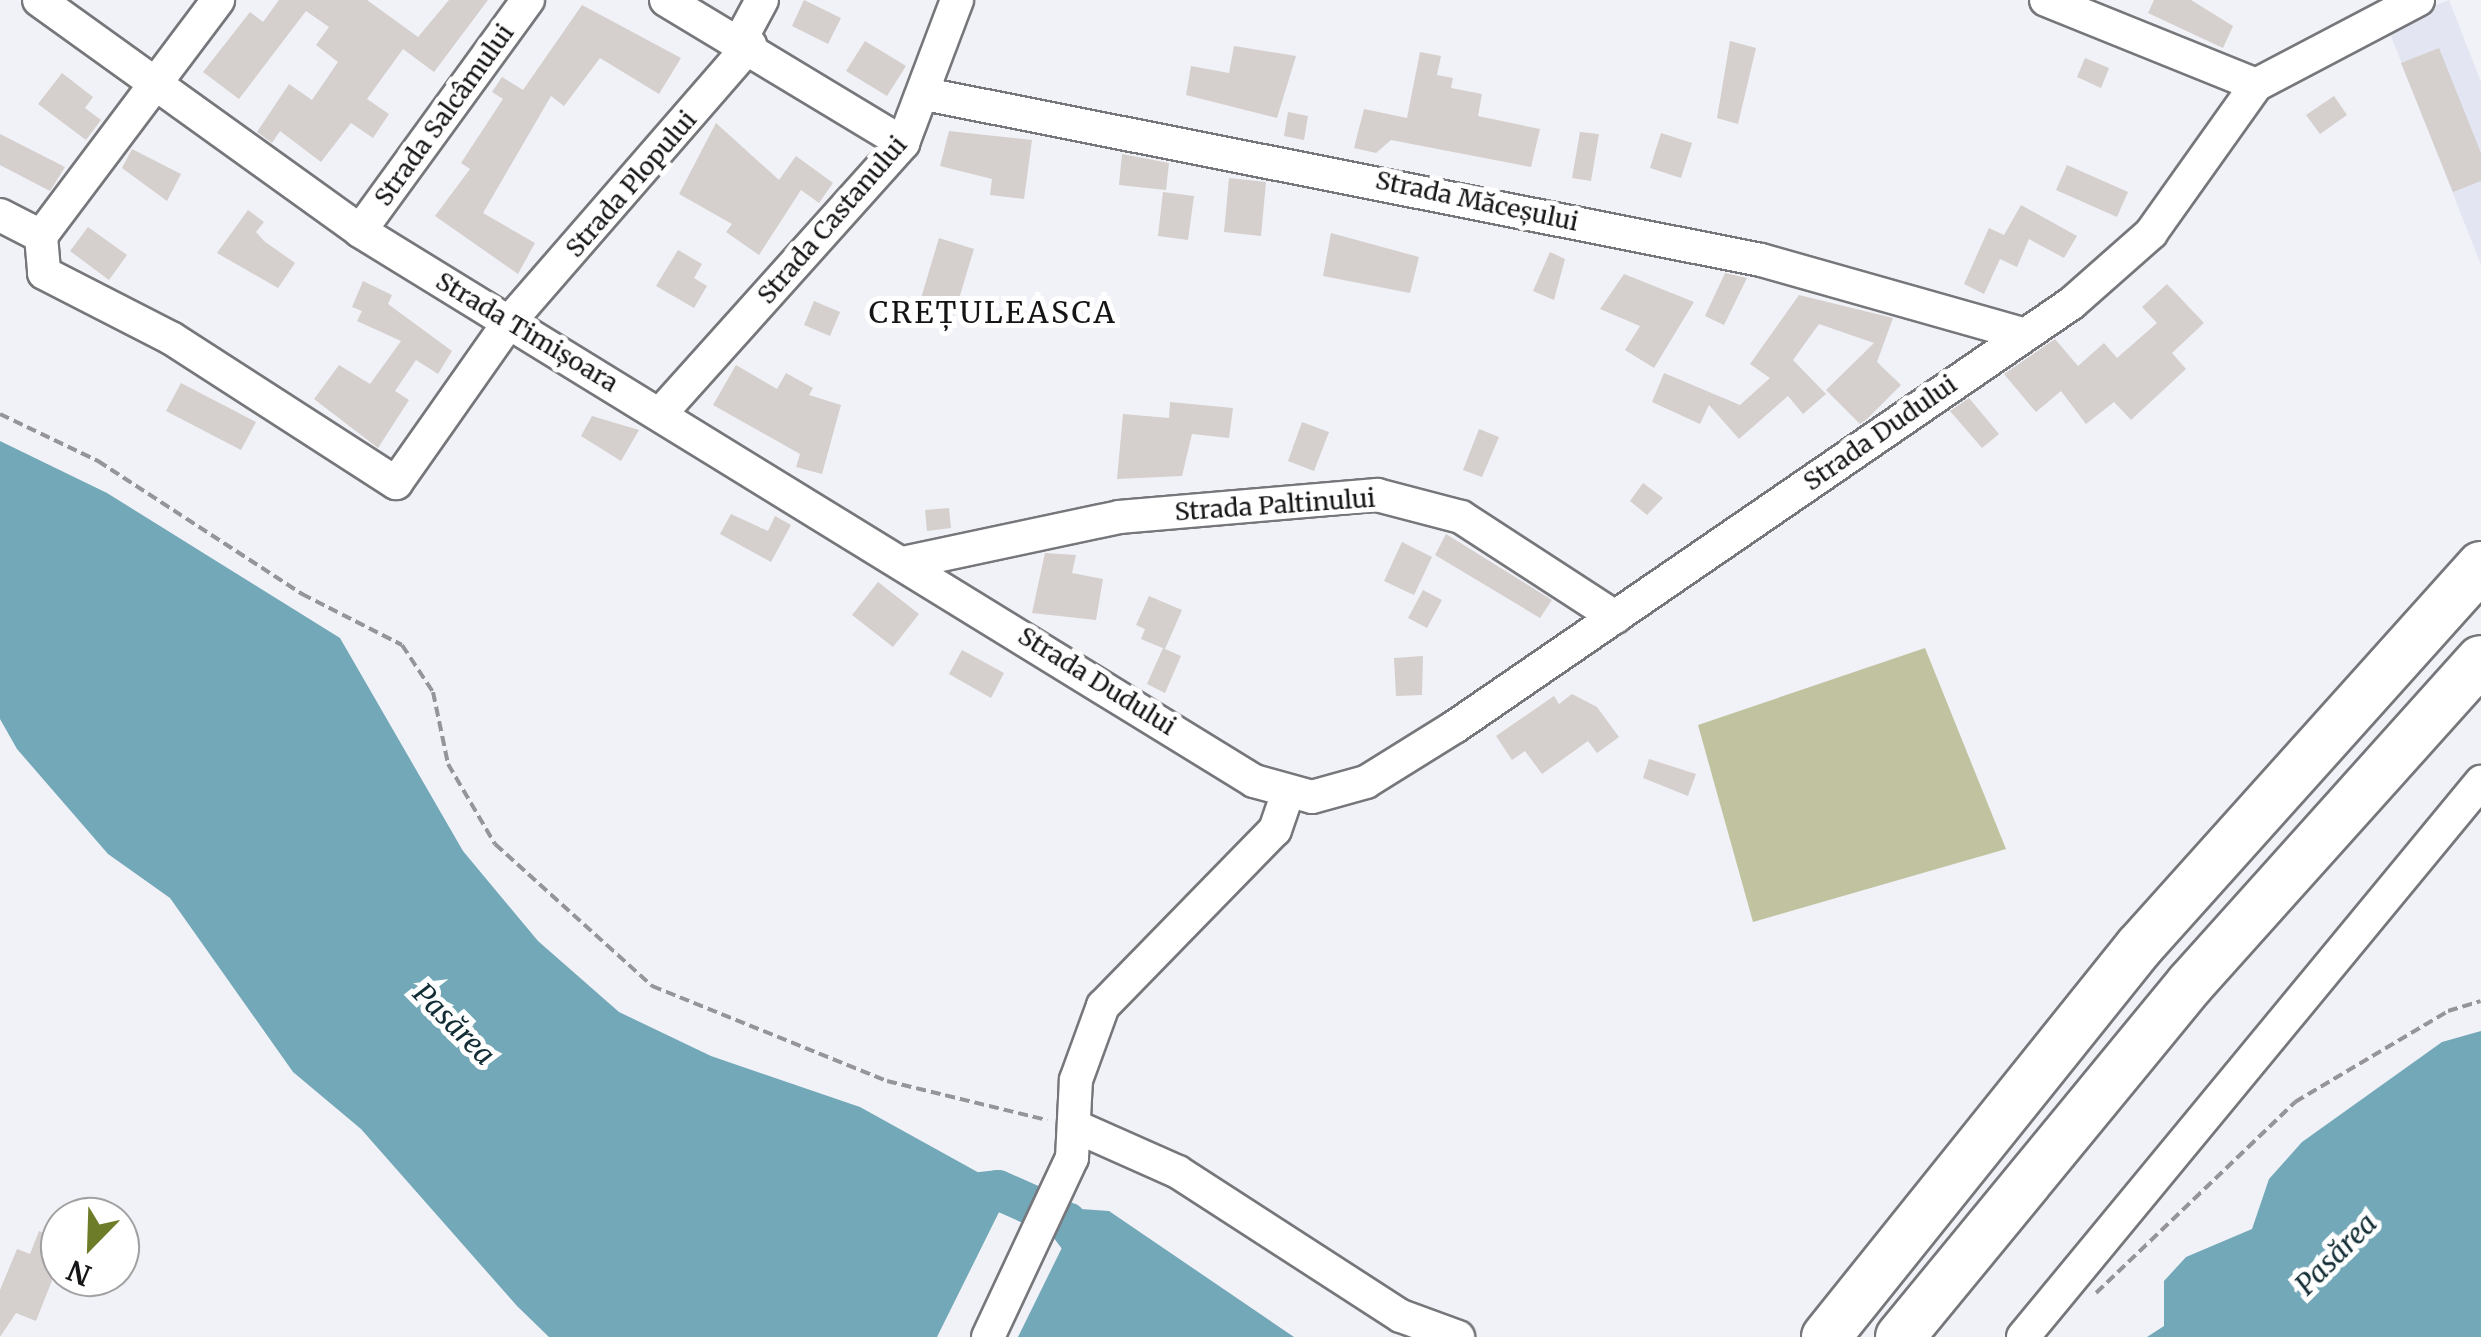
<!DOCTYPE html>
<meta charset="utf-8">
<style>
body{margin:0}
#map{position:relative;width:2481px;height:1337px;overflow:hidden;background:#f1f2f7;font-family:Merriweather,serif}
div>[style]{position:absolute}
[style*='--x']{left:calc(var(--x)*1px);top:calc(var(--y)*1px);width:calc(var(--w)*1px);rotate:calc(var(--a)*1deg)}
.built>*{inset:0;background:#e3e6f2}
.green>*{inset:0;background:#c1c3a0}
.water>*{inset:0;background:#73a8b9}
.river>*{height:40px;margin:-20px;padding:0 20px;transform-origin:20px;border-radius:20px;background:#73a8b9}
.building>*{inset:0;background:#d5cfcd}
.path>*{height:4px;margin-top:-2px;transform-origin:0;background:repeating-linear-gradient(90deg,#959599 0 10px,transparent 0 15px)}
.roads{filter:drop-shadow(2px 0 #76777b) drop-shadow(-2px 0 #76777b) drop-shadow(0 2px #76777b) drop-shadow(0 -2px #76777b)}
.minor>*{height:32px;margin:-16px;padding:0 16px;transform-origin:16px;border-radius:16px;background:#fff}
.highway>*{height:48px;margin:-24px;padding:0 24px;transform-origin:24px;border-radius:24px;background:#fff}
span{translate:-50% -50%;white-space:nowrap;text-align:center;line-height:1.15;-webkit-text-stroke:10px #fff;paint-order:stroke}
.street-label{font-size:25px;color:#151517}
.water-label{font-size:28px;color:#122d35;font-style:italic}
.quarter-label{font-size:30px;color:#151517;letter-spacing:2.5px}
.north{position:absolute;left:40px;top:1197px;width:100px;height:100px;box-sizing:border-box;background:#fff;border:2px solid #a1a1a2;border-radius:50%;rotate:203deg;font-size:28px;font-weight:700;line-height:40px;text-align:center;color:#151517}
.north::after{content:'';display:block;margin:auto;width:35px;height:45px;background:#6d7c29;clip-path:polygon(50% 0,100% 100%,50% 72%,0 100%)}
</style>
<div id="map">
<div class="built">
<i style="clip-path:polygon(2449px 0,2481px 82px,2481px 265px,2387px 26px)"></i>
</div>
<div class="green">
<i style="clip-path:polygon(1925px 648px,2006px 849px,1753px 922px,1698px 725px)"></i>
</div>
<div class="water">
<i style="clip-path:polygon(0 441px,107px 493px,340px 638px,463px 851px,538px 941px,619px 1012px,711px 1056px,860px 1107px,1010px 1190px,937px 1337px,549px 1337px,517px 1306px,361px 1129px,293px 1072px,170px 898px,108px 854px,17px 749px,0 719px)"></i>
<i style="clip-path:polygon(2481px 1031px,2481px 1337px,2147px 1337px,2164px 1326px,2164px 1281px,2186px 1257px,2252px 1229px,2269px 1179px,2302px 1142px,2442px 1042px)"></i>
<i style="clip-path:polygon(1081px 1209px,1109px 1211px,1294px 1337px,1018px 1337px)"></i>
</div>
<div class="river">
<i style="--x:953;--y:1195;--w:45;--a:-6.3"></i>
<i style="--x:998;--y:1190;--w:36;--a:24"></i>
<i style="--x:1067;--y:1222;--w:143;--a:53.5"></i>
</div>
<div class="building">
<i style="clip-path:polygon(279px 0,367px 0,418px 37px,449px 0,488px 0,434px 72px,403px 49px,367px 99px,389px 114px,373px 138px,351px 123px,321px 162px,280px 131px,272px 143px,257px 132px,289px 84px,312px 100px,338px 62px,316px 45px,329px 27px,306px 11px,239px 99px,203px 72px,250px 12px,263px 22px)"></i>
<i style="clip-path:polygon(804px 0,841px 18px,828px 44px,792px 26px)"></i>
<i style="clip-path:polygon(2154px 0,2191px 0,2233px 26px,2223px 48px,2148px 13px)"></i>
<i style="clip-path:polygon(582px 5px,681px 58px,659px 94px,600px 58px,564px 106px,551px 96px,483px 213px,535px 243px,518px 274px,435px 216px,470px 169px,461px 163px,503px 99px,492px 92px,502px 77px,523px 90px)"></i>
<i style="clip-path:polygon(865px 41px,906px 66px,887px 96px,846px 71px)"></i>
<i style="clip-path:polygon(1730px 41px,1756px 48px,1738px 124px,1717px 118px)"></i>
<i style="clip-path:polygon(1234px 46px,1296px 56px,1277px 118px,1186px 95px,1191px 66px,1229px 73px)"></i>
<i style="clip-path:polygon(2439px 48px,2481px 153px,2481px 181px,2453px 192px,2401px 63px)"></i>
<i style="clip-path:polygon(1420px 52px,1441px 56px,1437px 75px,1453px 78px,1451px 88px,1482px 94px,1478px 116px,1540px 129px,1531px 167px,1391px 140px,1376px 153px,1354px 148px,1364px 109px,1407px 118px)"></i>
<i style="clip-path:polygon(2085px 58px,2109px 68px,2101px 88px,2077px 77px)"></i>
<i style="clip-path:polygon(62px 73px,93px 97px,85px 108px,101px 120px,86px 140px,38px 104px)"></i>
<i style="clip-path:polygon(2334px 96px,2347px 115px,2320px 134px,2306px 115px)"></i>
<i style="clip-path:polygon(1288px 112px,1308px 116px,1304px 140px,1284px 136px)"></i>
<i style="clip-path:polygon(716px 123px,779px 180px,796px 156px,833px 183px,819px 203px,801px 190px,759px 255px,726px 232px,732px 224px,679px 194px)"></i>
<i style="clip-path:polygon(949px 131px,1032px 140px,1024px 199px,990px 195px,992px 179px,940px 166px)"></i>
<i style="clip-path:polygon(1580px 132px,1599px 134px,1591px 181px,1572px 178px)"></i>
<i style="clip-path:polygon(1661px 133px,1692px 143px,1681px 178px,1650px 168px)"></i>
<i style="clip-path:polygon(0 134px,65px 167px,50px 191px,0 165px)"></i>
<i style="clip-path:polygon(132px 149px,181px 174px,167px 201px,122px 168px)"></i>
<i style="clip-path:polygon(1122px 154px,1169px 163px,1166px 190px,1119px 185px)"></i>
<i style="clip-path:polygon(2067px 165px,2128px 192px,2117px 217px,2056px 190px)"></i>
<i style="clip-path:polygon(1229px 178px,1266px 182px,1261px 236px,1224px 232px)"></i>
<i style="clip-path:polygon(1163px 192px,1194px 196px,1188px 240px,1158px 236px)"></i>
<i style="clip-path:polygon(2021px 205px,2077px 236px,2064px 258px,2029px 239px,2017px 267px,2000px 259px,1984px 294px,1964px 284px,1989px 228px,2004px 235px)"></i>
<i style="clip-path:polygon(248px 210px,264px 222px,256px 232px,264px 241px,295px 263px,278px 288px,217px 253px)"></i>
<i style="clip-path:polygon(88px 227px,127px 255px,109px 280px,70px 251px)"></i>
<i style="clip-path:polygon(1331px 233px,1419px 257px,1410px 293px,1323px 276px)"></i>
<i style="clip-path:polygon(939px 238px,974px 249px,954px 315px,919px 305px)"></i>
<i style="clip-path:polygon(678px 250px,702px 264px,694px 278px,707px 286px,694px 308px,656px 286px)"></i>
<i style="clip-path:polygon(1550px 252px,1565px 259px,1554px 300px,1533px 291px)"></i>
<i style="clip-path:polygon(1725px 273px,1747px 278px,1724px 325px,1705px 316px)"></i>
<i style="clip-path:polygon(1624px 274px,1694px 302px,1654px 368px,1625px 350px,1640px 326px,1600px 309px)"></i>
<i style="clip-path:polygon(363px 281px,392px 295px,388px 304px,452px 351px,438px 374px,416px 360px,395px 391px,409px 400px,378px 448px,314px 399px,339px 365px,370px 384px,401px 341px,357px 321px,362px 311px,352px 307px)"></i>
<i style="clip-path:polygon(2167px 284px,2204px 323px,2172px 353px,2186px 369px,2131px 420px,2114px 402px,2086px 424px,2061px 391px,2036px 412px,2004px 374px,2055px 339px,2078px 366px,2104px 343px,2117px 358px,2157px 323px,2142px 307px)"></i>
<i style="clip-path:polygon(1799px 295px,1893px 318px,1877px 362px,1901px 385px,1867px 419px,1860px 424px,1826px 390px,1874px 343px,1819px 324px,1793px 360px,1826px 394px,1803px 414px,1788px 396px,1739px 439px,1709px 405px,1700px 424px,1652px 402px,1664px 373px,1740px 405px,1770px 378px,1750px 364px)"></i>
<i style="clip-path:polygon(814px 301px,840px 312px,830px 336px,804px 325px)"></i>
<i style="clip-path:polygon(736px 365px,777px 389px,786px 373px,813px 388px,809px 395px,841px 405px,822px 474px,796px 467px,800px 454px,713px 405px)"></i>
<i style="clip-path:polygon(181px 383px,256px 422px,241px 450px,166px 411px)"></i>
<i style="clip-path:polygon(1969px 398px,1999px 434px,1982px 448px,1950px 411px)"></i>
<i style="clip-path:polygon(1170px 402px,1233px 408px,1229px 438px,1192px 434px,1182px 476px,1117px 479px,1123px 414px,1169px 418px)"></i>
<i style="clip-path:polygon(592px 416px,639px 430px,621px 461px,581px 436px)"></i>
<i style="clip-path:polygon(1302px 422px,1329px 432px,1314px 471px,1288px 461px)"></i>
<i style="clip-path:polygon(1479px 429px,1499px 437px,1482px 477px,1463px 470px)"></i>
<i style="clip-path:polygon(1643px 483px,1663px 498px,1647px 515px,1630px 501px)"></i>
<i style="clip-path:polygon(949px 508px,951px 528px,927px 531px,925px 510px)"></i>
<i style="clip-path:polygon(731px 514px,768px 531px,775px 516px,791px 525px,771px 562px,720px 534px)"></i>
<i style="clip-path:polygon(1446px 534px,1552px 600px,1540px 618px,1435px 555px)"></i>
<i style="clip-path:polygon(1402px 542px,1432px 557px,1414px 595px,1384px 581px)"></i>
<i style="clip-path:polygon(1045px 553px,1076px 555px,1072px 573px,1103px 579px,1096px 620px,1032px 613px)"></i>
<i style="clip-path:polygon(878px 582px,919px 614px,893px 647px,852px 615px)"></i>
<i style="clip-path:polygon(1423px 590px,1442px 600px,1427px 628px,1408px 618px)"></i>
<i style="clip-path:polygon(1149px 596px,1182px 610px,1165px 649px,1141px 639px,1145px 629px,1136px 625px)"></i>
<i style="clip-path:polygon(1163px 648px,1181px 656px,1165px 693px,1147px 684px)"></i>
<i style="clip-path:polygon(962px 650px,1004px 673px,991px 698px,949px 674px)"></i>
<i style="clip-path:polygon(1423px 656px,1422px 695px,1396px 696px,1394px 658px)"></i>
<i style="clip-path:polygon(1572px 694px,1597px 707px,1619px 737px,1597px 753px,1588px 741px,1542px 774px,1525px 751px,1512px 760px,1496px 736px,1554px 696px,1559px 704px)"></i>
<i style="clip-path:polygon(1649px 759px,1696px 774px,1688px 796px,1643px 778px)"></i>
<i style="clip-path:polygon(39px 1231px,60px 1240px,53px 1278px,36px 1321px,16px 1313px,0 1337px,0 1290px,17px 1249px,30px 1254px)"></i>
</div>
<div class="path">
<i style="--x:0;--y:414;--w:109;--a:25.6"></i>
<i style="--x:98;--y:461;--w:244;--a:33.1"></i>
<i style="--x:302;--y:594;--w:112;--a:27"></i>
<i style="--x:402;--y:645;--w:56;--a:56.6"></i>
<i style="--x:433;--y:692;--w:74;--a:78.2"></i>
<i style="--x:448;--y:764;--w:93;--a:59.6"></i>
<i style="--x:495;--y:844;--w:212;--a:42.1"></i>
<i style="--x:652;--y:986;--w:253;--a:22"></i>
<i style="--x:887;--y:1081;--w:165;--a:13.7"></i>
<i style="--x:2096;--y:1293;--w:276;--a:-43.8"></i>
<i style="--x:2295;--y:1102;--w:178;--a:-30.7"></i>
<i style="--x:2448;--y:1011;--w:34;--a:-17"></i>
</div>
<div class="roads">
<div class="minor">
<i style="--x:39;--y:0;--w:395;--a:35.7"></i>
<i style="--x:360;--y:231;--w:1050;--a:31.6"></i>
<i style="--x:1254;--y:781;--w:60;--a:15.4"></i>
<i style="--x:1312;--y:797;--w:56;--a:-15.5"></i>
<i style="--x:1366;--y:782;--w:106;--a:-31.9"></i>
<i style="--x:1456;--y:726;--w:747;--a:-34.48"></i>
<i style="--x:2072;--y:303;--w:106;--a:-41.5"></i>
<i style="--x:2151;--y:233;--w:181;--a:-54.6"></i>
<i style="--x:2256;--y:85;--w:183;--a:-27.7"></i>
<i style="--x:666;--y:0;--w:277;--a:31.1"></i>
<i style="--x:2046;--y:0;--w:227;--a:22"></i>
<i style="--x:741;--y:39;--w:44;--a:-61.7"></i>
<i style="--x:925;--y:94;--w:852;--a:11.23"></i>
<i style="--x:1761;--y:260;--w:271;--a:15.8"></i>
<i style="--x:0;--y:215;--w:46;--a:27.1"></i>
<i style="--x:41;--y:236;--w:295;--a:-53.1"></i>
<i style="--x:360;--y:231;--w:286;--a:-54"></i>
<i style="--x:41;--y:236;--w:37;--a:85"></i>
<i style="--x:44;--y:273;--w:143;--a:27.1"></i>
<i style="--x:171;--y:338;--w:268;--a:32.8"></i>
<i style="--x:396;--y:483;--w:198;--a:-54.9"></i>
<i style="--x:510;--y:321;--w:366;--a:-49"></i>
<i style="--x:661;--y:413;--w:363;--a:-48.1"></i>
<i style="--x:903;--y:143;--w:153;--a:-69.3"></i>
<i style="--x:908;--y:562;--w:216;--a:-12"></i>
<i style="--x:1119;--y:517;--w:259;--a:-4.9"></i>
<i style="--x:1377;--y:495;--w:87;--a:14.7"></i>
<i style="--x:1461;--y:517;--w:184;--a:33"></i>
<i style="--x:1079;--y:1128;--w:108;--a:24"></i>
<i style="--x:1178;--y:1172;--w:265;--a:32.9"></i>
<i style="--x:1401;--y:1316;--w:61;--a:20.2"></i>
<i style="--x:988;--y:1337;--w:198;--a:-64.9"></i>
<i style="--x:1072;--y:1158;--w:78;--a:-87.1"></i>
<i style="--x:1076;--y:1080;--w:79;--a:-70"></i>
<i style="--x:1103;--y:1006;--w:246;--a:-45.7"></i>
<i style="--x:1275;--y:830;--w:36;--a:-71"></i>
<i style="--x:2023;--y:1337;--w:720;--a:-50.47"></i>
</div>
<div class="highway">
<i style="--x:1826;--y:1337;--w:500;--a:-51.25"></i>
<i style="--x:2139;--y:947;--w:512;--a:-48.09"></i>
<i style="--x:1900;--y:1337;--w:457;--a:-50.6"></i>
<i style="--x:2190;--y:984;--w:435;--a:-48.1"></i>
</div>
</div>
<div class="street-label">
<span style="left:444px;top:115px;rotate:-54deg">Strada Salcâmului</span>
<span style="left:631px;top:184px;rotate:-49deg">Strada Plopului</span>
<span style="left:1477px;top:201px;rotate:12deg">Strada Măceșului</span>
<span style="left:832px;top:220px;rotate:-49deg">Strada Castanului</span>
<span style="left:527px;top:332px;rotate:31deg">Strada Timișoara</span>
<span style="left:1880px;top:433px;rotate:-35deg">Strada Dudului</span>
<span style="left:1275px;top:505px;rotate:-4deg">Strada Paltinului</span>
<span style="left:1097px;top:681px;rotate:32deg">Strada Dudului</span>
</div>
<div class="water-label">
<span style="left:454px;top:1024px;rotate:45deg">Pasărea</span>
<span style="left:2336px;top:1254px;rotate:-45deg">Pasărea</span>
</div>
<div class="quarter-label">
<span style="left:993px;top:312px">CREȚULEASCA</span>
</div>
<div class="north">N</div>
</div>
